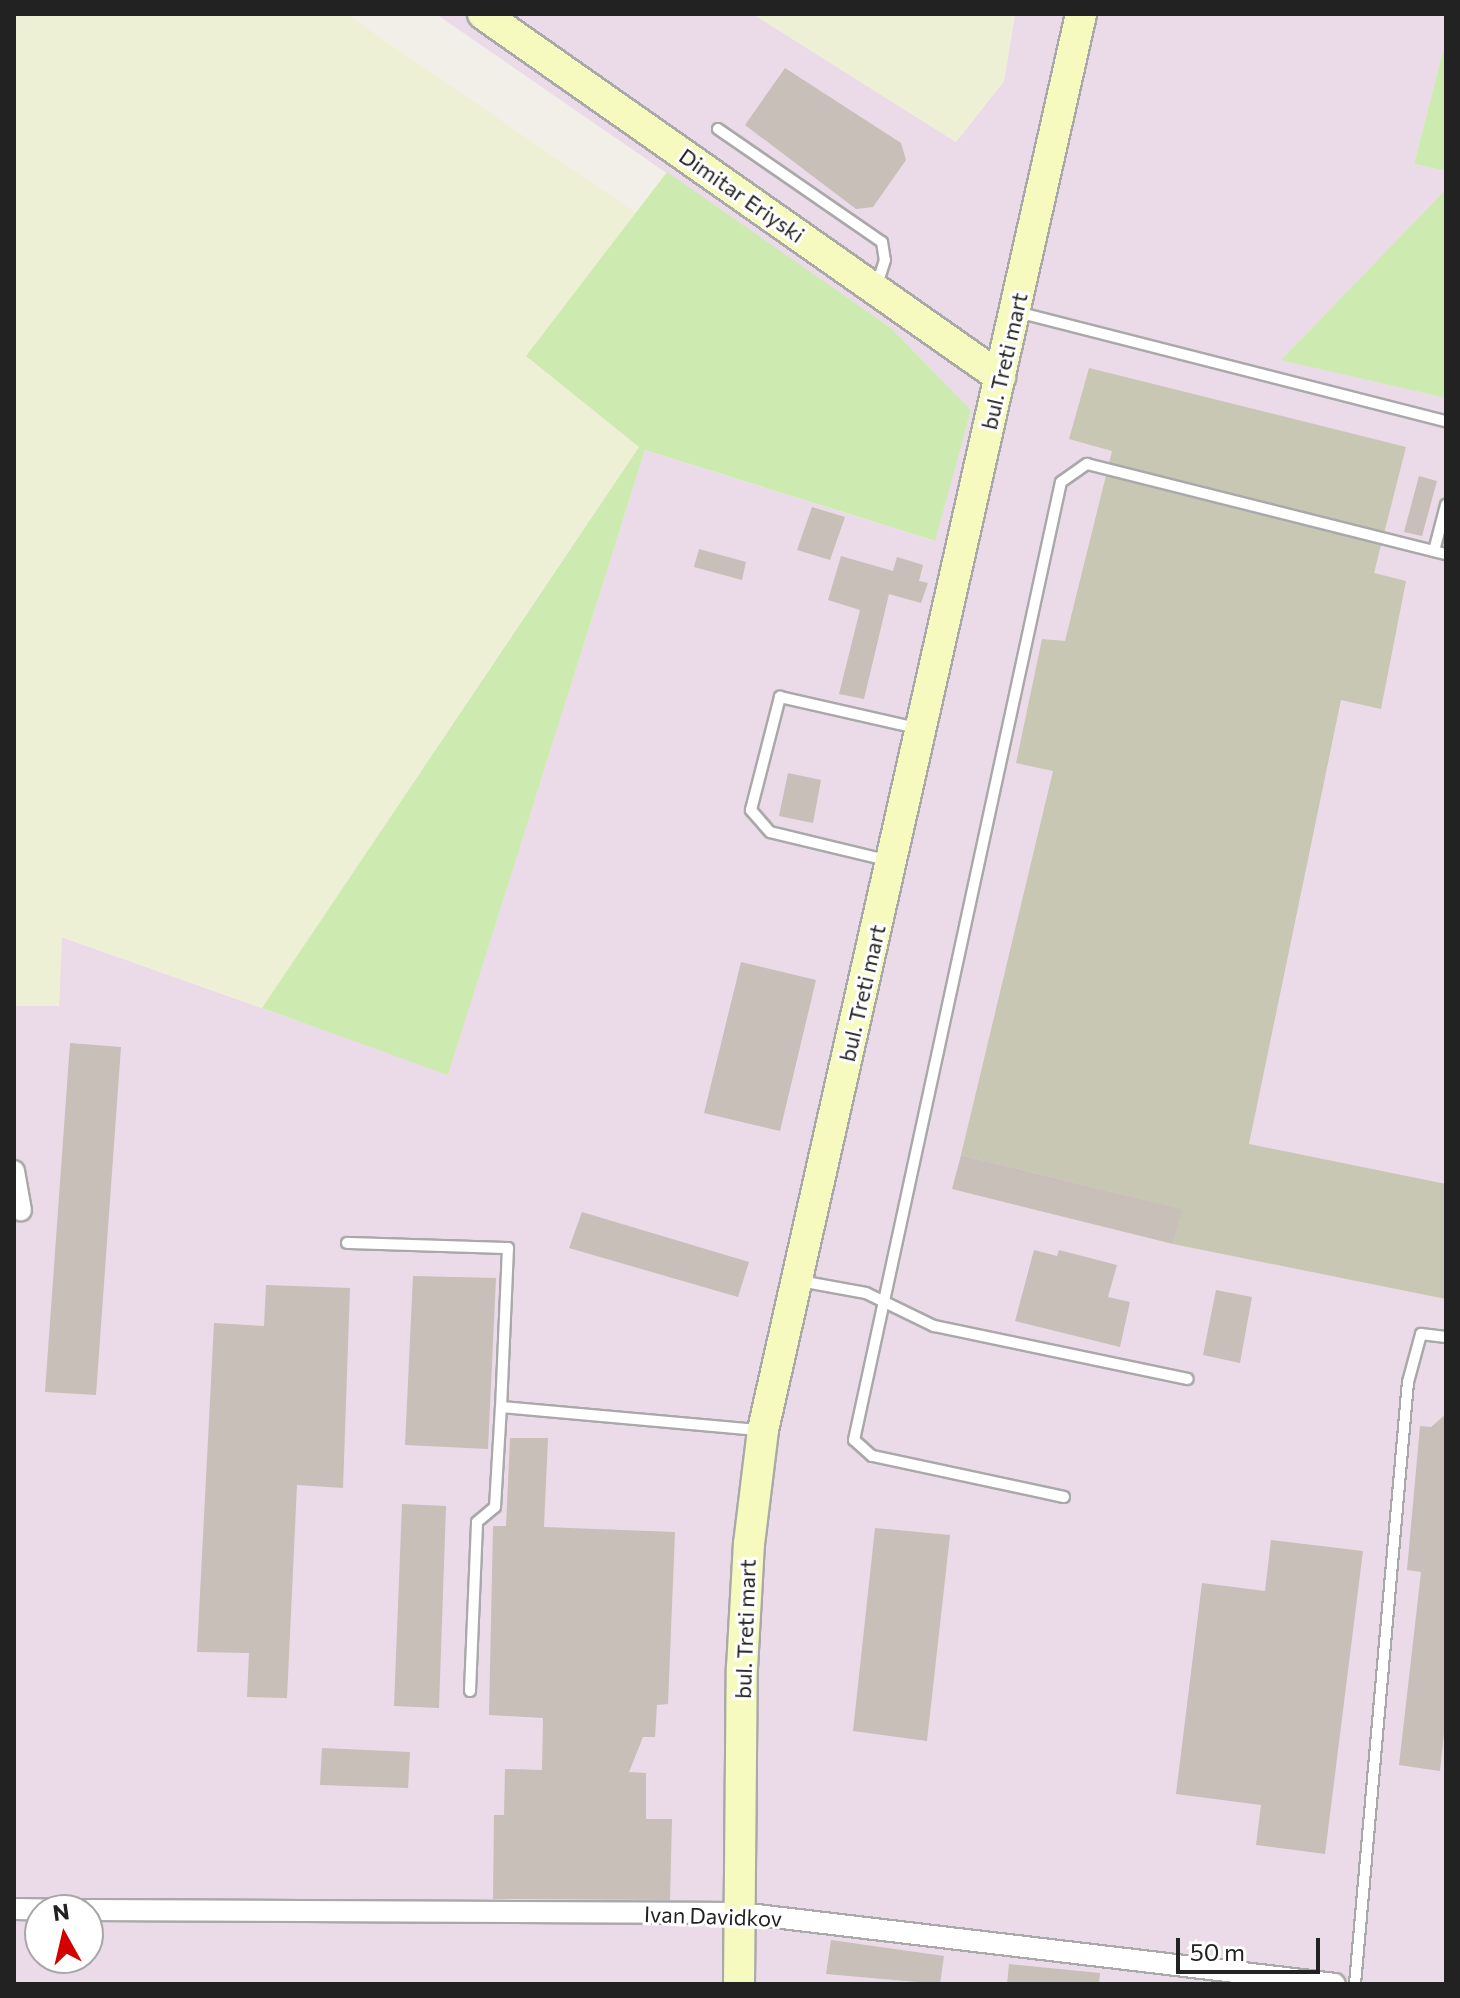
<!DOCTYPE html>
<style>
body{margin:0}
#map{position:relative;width:1460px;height:1998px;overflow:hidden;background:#f2efe9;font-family:Commissioner,sans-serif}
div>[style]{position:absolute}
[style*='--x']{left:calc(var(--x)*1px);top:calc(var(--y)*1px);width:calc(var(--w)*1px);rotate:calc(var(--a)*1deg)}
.industrial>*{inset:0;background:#ebdbe8}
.construction>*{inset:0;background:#c7c7b4}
.farmland>*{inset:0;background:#eef0d5}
.grass>*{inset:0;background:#cdebb0}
.building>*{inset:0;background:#c7bfb8}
.roads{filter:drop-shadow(2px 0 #a9a9a9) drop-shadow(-2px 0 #a9a9a9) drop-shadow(0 2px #a9a9a9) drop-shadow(0 -2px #a9a9a9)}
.lane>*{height:10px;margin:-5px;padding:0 5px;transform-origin:5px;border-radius:5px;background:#fff}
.street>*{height:20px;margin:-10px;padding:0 10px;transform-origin:10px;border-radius:10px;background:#fff}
.secondary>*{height:30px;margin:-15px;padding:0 15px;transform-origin:15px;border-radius:15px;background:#f7fabf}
span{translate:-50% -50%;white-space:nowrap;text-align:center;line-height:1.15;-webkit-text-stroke:6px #fff;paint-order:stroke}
.street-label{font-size:22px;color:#222}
.frame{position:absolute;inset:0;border:16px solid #222;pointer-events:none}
.north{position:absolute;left:24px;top:1894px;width:80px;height:80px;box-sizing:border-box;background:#fff;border:2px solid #a7a7a7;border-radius:50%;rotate:352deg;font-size:22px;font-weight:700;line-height:32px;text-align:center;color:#222}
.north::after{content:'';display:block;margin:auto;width:28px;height:36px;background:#d40000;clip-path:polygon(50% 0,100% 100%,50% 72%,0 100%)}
.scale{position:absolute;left:1176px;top:1938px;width:144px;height:36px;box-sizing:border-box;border:4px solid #222;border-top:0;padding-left:10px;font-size:24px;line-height:28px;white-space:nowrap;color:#222;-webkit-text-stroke:6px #fff;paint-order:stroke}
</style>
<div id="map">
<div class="industrial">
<i style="clip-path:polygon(evenodd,436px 14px,753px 14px,956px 142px,1004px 81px,1015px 14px,1446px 14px,1446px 39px,1414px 164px,1446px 171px,1446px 189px,1282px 359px,1446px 398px,1446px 1984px,14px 1984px,14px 1006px,59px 1006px,61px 937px,448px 1074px,645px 450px,934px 541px,971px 410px,891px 328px,436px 14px,40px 1910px,88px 1910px,88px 1958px,40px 1958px,40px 1910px)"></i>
</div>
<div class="construction">
<i style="clip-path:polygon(1089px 368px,1406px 447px,1374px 573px,1406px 581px,1381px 709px,1341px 700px,1249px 1144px,1446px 1184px,1446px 1299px,1173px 1244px,1181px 1209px,961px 1155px,1053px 771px,1016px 763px,1042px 639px,1065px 641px,1112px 451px,1069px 439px)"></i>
</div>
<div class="farmland">
<i style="clip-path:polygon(14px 14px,346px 14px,636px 213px,526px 356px,639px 446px,262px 1008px,62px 937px,59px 1006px,14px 1006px)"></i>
<i style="clip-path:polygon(753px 14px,1015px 14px,1004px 81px,956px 142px)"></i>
</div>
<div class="grass">
<i style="clip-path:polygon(1446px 39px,1446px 171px,1414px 164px)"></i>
<i style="clip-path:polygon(667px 172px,891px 328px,971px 410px,935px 541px,645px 450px,448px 1075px,262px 1008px,639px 447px,526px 356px)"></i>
<i style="clip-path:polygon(1446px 189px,1446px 398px,1281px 360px)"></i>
</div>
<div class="building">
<i style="clip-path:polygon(785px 68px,901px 143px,906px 160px,873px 207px,856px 209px,745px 125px)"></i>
<i style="clip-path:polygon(1419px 476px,1437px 481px,1422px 536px,1404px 532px)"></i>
<i style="clip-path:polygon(812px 507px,845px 517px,830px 560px,797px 550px)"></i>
<i style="clip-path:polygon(699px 549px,746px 562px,742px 580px,694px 567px)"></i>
<i style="clip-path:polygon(841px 556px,893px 571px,897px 557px,923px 565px,919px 581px,928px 583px,921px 603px,889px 594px,864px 699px,839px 694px,860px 610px,828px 600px)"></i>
<i style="clip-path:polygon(788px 773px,821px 780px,813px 823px,779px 816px)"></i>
<i style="clip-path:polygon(741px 962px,816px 980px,780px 1131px,704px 1113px)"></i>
<i style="clip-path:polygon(70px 1043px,121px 1047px,96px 1395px,45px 1392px)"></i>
<i style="clip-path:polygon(961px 1155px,1182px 1209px,1173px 1244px,952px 1189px)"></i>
<i style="clip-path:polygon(582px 1212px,749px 1262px,738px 1297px,569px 1248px)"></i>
<i style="clip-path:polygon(1034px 1250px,1057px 1256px,1059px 1250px,1117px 1265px,1108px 1297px,1130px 1302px,1120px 1347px,1015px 1321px)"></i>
<i style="clip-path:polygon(413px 1276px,496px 1278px,488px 1449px,405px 1445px)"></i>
<i style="clip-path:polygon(266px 1285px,350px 1288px,343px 1488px,297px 1485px,287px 1698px,247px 1697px,249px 1653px,197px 1652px,214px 1323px,264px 1326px)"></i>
<i style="clip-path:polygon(1216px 1290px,1252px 1297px,1240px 1363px,1203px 1355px)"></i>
<i style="clip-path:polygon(1446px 1414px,1446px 1714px,1440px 1771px,1399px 1765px,1421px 1572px,1407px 1570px,1420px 1426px,1431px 1427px)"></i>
<i style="clip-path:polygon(510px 1438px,548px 1438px,544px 1527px,675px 1532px,668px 1704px,657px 1705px,655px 1737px,643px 1737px,629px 1772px,646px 1773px,646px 1819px,672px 1819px,670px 1900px,493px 1899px,494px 1815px,504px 1815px,505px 1769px,542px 1770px,543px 1718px,489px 1715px,493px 1526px,506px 1526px)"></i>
<i style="clip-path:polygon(402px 1504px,446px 1506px,439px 1708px,394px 1706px)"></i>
<i style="clip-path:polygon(875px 1528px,950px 1535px,927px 1741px,853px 1731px)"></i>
<i style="clip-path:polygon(1271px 1540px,1363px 1551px,1325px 1854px,1256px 1845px,1261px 1805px,1176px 1794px,1202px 1583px,1265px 1591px)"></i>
<i style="clip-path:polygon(322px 1748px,410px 1752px,408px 1788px,320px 1785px)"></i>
<i style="clip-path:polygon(831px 1940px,944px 1956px,940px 1984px,826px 1974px)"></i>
<i style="clip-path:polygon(1009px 1964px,1100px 1973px,1099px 1984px,1007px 1984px)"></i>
</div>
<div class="roads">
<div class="lane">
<i style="--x:718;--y:129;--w:199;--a:34.6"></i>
<i style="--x:882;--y:242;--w:18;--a:81"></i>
<i style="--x:885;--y:260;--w:28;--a:108"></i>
<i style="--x:1017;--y:312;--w:443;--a:14.3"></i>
<i style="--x:1434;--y:551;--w:48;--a:-75.4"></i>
<i style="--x:886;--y:860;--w:119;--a:-166.4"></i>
<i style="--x:770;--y:832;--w:29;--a:-131"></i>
<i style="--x:751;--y:810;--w:117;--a:-75.6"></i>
<i style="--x:780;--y:697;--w:139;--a:12.8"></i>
<i style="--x:347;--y:1243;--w:161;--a:1.8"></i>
<i style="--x:508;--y:1248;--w:159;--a:92.5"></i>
<i style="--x:501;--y:1407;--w:261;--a:5.1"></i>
<i style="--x:800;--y:1281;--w:67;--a:10.3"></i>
<i style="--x:866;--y:1293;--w:76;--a:25.9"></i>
<i style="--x:934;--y:1326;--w:259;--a:11.8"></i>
<i style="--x:1064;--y:1497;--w:196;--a:-167.9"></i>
<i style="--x:872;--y:1456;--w:24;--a:-138"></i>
<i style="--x:854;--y:1440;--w:980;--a:-77.81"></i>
<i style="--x:1061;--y:482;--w:32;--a:-35"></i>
<i style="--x:1087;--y:464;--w:370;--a:14.1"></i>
<i style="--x:470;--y:1691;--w:169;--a:-87.6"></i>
<i style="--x:477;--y:1522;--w:23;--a:-40"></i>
<i style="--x:495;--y:1507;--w:100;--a:-86.6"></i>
<i style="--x:1355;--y:1984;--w:604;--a:-84.97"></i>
<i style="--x:1408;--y:1382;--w:50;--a:-74.8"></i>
<i style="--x:1421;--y:1334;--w:25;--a:7"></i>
</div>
<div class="street">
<i style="--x:14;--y:1171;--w:40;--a:80"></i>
<i style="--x:14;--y:1909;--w:66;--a:0.9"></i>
<i style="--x:88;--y:1910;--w:652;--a:0.26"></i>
<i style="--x:740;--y:1913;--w:599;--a:6.8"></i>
</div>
<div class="secondary">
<i style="--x:483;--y:14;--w:632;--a:35.07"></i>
<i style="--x:739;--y:1984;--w:316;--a:-89.5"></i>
<i style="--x:742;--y:1668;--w:124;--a:-86.8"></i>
<i style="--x:749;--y:1544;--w:115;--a:-83"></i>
<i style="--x:763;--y:1430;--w:1451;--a:-77.34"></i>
</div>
</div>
<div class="street-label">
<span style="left:742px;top:195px;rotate:35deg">Dimitar Eriyski</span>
<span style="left:1004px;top:361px;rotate:-77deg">bul. Treti mart</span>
<span style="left:862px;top:993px;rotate:-77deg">bul. Treti mart</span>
<span style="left:745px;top:1629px;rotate:-88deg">bul. Treti mart</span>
<span style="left:713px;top:1916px;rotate:2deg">Ivan Davidkov</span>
</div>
<div class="frame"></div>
<div class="north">N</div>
<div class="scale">50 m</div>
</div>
